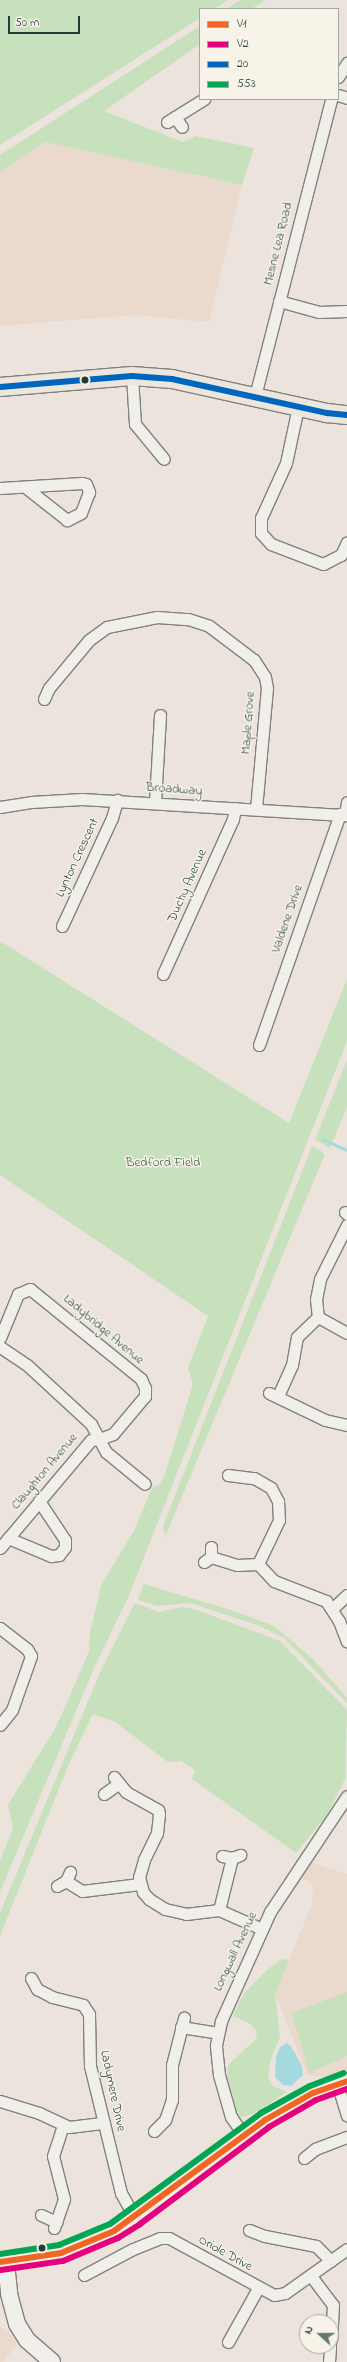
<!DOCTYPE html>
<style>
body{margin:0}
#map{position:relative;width:347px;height:2362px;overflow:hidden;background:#ebe3dc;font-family:"Indie Flower",sans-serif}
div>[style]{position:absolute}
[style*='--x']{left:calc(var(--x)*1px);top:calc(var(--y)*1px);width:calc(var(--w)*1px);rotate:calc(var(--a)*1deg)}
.built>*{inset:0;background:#ead9cd}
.green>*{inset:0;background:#c8e1bd}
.water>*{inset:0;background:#a4d9e0}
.stream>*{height:3px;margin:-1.5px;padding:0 1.5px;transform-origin:1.5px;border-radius:1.5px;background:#a4d9e0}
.roads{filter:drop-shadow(1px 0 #80827d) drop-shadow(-1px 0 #80827d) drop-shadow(0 1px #80827d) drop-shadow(0 -1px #80827d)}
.street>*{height:11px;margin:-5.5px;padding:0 5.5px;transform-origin:5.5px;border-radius:5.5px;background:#f1efea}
.secondary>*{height:16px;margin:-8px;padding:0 8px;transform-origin:8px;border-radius:8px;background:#f1efea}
.primary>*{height:18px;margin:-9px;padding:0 9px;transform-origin:9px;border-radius:9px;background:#ece6dd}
.bus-1>*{height:6px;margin:-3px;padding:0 3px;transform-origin:3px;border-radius:3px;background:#f26522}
.bus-2>*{height:6px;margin:-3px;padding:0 3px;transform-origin:3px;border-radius:3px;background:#e5007d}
.bus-3>*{height:6px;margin:-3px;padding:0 3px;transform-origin:3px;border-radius:3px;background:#0065bd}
.bus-4>*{height:6px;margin:-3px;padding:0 3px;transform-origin:3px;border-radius:3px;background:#00a651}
.dots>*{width:11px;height:11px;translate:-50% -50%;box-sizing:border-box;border:2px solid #f7f3e8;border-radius:50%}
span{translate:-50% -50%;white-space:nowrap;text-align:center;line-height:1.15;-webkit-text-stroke:3px #f7f3e8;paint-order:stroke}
.street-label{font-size:13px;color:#1f3d34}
.park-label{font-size:13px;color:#3b5e4a}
.legend{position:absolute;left:199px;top:8px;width:140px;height:92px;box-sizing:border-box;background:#f7f3e8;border:1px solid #a1aaa0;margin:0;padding:5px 7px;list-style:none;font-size:12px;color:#1f3d34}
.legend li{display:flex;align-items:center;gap:8px;height:20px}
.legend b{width:20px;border:1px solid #a1aaa0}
.north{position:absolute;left:299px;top:2314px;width:40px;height:40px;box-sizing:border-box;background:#f7f3e8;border:1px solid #a1aaa0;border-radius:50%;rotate:291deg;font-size:11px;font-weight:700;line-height:16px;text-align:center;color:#1f3d34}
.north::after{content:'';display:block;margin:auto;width:14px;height:18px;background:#66776f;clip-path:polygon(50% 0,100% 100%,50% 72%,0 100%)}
.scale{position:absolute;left:8px;top:16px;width:72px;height:18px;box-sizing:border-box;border:2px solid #1f3d34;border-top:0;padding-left:5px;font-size:12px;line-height:14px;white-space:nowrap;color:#1f3d34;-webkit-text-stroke:3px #f7f3e8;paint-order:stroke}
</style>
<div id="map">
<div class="built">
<i style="clip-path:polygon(45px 142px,242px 185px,209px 322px,135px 315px,0 326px,0 171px)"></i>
<i style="clip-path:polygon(309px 1862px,347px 1874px,347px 2071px,326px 2077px,307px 2075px,275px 1994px,312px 1904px,313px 1885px,299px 1876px)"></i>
<i style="clip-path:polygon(0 2326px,19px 2341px,3px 2362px,0 2362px)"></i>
</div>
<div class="green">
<i style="clip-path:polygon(0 0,228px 0,214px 9px,200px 9px,200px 18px,0 145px)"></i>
<i style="clip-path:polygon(240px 0,265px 0,252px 9px,226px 9px)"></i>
<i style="clip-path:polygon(200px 26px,200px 44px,104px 111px,183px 142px,196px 136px,254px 148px,242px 185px,45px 142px,0 171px,0 155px)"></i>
<i style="clip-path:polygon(0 941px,289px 1123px,347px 979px,347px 1041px,128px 1598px,94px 1668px,0 1892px,0 1861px,13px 1828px,8px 1805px,56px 1727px,89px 1652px,90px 1632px,102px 1583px,134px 1531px,152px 1488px,159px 1485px,165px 1474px,193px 1384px,188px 1368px,208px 1316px,0 1175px)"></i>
<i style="clip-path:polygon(347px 1060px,347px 1107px,330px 1148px,315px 1140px)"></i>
<i style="clip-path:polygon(312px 1146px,325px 1154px,165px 1537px,163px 1526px)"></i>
<i style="clip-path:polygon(144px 1584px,234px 1611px,274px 1626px,313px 1659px,347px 1698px,347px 1703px,284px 1638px,260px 1626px,191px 1603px,157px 1606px,138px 1600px)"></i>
<i style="clip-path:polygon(135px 1603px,159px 1612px,182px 1607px,194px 1609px,280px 1641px,347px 1710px,345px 1779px,327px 1815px,296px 1853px,192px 1779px,195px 1770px,181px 1761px,168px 1762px,115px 1722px,93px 1714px,68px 1766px,0 1936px,0 1913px,101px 1670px)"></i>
<i style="clip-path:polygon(282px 1959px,289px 1960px,275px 1994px,280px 2037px,270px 2061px,268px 2077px,273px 2086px,287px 2092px,253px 2114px,241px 2117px,234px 2110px,227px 2074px,229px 2064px,256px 2039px,257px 2031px,249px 2023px,233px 2016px,244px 1993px,268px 1969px)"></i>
<i style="clip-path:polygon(347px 1992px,347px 2056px,309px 2073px,292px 2013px)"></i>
</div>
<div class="water">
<i style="clip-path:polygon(287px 2043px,291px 2046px,302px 2066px,303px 2075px,291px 2086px,283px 2085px,275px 2077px,276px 2057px,280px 2047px)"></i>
</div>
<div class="stream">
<i style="--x:322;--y:1139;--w:27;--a:24"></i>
</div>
<div class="roads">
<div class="street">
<i style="--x:338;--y:77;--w:17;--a:-57"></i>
<i style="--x:338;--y:95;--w:9;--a:18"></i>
<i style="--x:175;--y:117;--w:12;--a:55"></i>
<i style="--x:167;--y:122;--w:44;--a:-31.9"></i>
<i style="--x:279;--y:301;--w:41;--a:15.4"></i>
<i style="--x:319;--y:312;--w:28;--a:-2"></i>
<i style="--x:132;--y:376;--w:48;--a:86.4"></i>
<i style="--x:135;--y:424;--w:45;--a:50.4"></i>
<i style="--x:255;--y:396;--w:307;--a:-75.6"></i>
<i style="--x:298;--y:407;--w:57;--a:102.1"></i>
<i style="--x:286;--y:463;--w:60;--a:114.4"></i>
<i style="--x:261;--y:518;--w:15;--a:90"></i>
<i style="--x:261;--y:533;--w:15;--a:48"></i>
<i style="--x:271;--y:544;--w:56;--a:21"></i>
<i style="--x:323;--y:564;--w:20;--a:-27"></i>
<i style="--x:341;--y:555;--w:14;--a:-65"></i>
<i style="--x:0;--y:488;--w:82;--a:-3.5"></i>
<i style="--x:82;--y:483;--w:4;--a:14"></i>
<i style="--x:86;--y:484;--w:9;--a:69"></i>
<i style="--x:89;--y:492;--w:22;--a:111"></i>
<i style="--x:81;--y:513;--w:16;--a:153"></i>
<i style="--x:67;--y:520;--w:53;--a:-141.8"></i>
<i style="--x:44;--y:699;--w:12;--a:-66"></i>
<i style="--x:49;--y:688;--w:62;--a:-50.2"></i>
<i style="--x:89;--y:640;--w:22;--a:-36"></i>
<i style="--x:107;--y:627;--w:51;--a:-11.3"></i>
<i style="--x:157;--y:617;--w:31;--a:4"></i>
<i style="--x:188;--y:619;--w:22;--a:18"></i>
<i style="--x:209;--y:626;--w:56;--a:37.1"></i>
<i style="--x:254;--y:660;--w:20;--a:57"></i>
<i style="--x:265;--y:677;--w:11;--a:80"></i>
<i style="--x:267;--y:688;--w:121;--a:95.2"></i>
<i style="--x:155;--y:802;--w:87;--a:-86.7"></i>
<i style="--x:0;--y:807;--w:31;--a:-9"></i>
<i style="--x:31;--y:802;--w:51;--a:-3.4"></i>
<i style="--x:82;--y:799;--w:265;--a:3.5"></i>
<i style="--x:345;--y:815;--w:13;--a:-81"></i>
<i style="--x:62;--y:926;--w:119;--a:-65.2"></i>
<i style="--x:112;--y:818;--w:19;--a:-74"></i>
<i style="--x:163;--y:974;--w:170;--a:-65.7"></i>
<i style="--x:233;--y:819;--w:11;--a:-80"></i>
<i style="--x:259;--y:1045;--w:245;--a:-70.7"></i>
<i style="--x:345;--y:1212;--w:3;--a:45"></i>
<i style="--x:347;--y:1225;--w:60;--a:116.6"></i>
<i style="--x:320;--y:1279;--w:20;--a:101"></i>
<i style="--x:316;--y:1299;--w:18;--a:84"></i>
<i style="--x:318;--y:1317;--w:33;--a:29"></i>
<i style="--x:0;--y:1338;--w:48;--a:-67.8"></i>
<i style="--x:18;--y:1294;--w:13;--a:-23"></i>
<i style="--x:30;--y:1289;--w:143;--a:39"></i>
<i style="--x:141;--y:1379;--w:10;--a:66"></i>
<i style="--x:145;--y:1388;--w:8;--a:90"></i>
<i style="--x:145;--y:1396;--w:50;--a:130.1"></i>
<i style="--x:113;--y:1434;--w:15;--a:160"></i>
<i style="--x:99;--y:1439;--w:17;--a:-118"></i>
<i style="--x:91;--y:1424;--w:87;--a:-137.3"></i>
<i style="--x:27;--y:1365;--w:32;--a:-146"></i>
<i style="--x:269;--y:1393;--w:62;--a:25.7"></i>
<i style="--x:325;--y:1420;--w:23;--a:13"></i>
<i style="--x:278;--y:1396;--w:34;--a:-66"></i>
<i style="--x:292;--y:1365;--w:28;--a:-80"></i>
<i style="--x:297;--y:1337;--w:29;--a:-44"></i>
<i style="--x:228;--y:1475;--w:26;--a:7"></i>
<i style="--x:254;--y:1478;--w:20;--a:30"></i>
<i style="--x:271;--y:1488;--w:15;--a:62"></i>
<i style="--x:278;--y:1501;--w:19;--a:87"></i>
<i style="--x:279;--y:1520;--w:49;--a:115.5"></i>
<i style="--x:258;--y:1564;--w:23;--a:47"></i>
<i style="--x:274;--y:1581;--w:56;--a:21"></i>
<i style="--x:326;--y:1601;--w:24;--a:57"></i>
<i style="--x:339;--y:1621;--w:22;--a:69"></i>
<i style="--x:8;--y:1538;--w:47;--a:22.7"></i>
<i style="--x:51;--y:1556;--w:8;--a:-7"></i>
<i style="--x:59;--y:1555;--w:10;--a:-53"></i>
<i style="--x:65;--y:1547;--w:7;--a:-90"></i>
<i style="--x:65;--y:1540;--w:47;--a:-123.7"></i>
<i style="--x:0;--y:1548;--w:141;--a:-49.9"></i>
<i style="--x:91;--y:1440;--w:8;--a:-7"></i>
<i style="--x:99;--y:1439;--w:15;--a:62"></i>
<i style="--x:106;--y:1452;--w:50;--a:39.4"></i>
<i style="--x:211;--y:1557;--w:27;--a:17"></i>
<i style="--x:237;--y:1565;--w:21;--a:-3"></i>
<i style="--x:204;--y:1562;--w:9;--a:-36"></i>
<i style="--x:211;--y:1557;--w:10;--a:-90"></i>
<i style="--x:333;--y:1608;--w:19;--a:-43"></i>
<i style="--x:0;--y:1628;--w:34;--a:38"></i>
<i style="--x:27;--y:1649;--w:8;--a:60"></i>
<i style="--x:31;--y:1656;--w:57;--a:109.4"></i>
<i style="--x:12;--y:1710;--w:19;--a:129"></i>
<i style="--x:114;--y:1777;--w:19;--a:51"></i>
<i style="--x:126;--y:1792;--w:37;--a:29"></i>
<i style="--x:158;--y:1810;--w:4;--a:76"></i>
<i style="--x:159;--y:1814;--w:19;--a:96"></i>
<i style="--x:157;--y:1833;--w:30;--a:116"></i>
<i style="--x:144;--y:1860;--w:18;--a:106"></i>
<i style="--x:139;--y:1877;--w:16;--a:75"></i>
<i style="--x:143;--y:1892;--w:9;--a:49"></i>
<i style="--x:149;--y:1899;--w:19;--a:32"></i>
<i style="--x:165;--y:1909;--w:22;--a:13"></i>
<i style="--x:186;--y:1914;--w:33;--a:-7"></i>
<i style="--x:219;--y:1910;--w:47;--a:23.8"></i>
<i style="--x:104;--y:1794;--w:17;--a:-36"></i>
<i style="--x:222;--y:1856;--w:10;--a:11"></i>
<i style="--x:232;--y:1858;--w:9;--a:-21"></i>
<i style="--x:66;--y:1881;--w:19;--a:32"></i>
<i style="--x:82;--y:1891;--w:58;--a:-6.9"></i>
<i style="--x:57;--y:1886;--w:10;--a:-29"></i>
<i style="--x:66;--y:1881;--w:10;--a:-66"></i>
<i style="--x:219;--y:1910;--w:54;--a:-76"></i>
<i style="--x:31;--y:1978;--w:13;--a:61"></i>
<i style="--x:37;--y:1989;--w:17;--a:28"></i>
<i style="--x:52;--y:1997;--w:32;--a:14"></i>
<i style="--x:83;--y:2005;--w:11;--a:56"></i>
<i style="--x:89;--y:2014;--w:52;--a:88.9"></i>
<i style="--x:90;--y:2066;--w:131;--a:76.3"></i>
<i style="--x:121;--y:2193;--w:29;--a:61"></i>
<i style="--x:181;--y:2027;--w:36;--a:9"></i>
<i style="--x:337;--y:2083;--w:34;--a:73"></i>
<i style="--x:0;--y:2101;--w:41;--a:17.1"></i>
<i style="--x:39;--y:2113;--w:33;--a:25"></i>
<i style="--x:69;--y:2127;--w:35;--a:-7"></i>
<i style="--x:154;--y:2131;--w:16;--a:-45"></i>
<i style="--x:165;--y:2120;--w:21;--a:-71"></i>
<i style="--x:172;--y:2100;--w:35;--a:-90"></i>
<i style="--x:172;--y:2065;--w:49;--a:-75.7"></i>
<i style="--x:244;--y:2136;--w:23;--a:-124"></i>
<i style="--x:231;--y:2117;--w:44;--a:-105.9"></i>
<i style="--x:219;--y:2075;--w:30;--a:-96"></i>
<i style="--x:216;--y:2045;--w:25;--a:-78"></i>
<i style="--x:221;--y:2021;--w:120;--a:-65.8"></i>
<i style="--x:270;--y:1912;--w:139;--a:-56.4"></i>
<i style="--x:304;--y:2158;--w:14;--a:-39"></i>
<i style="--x:315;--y:2149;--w:34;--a:-21"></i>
<i style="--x:41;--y:2215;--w:17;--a:24"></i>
<i style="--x:54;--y:2228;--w:31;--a:-71"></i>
<i style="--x:64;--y:2199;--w:44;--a:-104.3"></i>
<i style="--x:53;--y:2156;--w:33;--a:-72"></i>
<i style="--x:249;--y:2230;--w:17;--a:21"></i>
<i style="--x:265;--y:2236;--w:52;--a:11.1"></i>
<i style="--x:316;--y:2246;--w:21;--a:45"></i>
<i style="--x:84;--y:2275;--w:55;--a:-28"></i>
<i style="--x:133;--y:2249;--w:29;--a:-22"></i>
<i style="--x:160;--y:2238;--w:9;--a:0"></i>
<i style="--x:169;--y:2238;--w:119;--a:28.5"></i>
<i style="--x:274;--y:2295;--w:11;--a:-10"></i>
<i style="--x:285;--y:2293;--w:76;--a:-35.4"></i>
<i style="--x:311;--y:2276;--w:36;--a:53"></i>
<i style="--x:333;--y:2305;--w:34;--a:93"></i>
<i style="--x:228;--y:2342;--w:62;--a:-60.9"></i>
<i style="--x:329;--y:2362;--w:16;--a:-86"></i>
</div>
<div class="secondary">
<i style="--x:0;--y:2262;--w:62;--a:-8.4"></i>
<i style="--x:61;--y:2253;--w:57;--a:-22.5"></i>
<i style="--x:114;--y:2231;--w:25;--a:-32"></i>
<i style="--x:135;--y:2218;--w:163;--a:-37"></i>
<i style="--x:265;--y:2120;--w:55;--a:-29.4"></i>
<i style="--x:313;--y:2093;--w:36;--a:-19"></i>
<i style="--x:6;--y:2263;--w:31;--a:84"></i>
<i style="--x:9;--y:2294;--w:31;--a:75"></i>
<i style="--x:17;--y:2324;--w:19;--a:58"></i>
<i style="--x:27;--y:2340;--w:33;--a:41"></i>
</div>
<div class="primary">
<i style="--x:0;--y:387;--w:132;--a:-4.8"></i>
<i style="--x:132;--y:376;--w:40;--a:4.3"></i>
<i style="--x:172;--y:379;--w:159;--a:12.4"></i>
<i style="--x:327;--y:413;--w:20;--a:6"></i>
</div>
</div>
<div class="bus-1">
<i style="--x:0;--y:2262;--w:62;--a:-8.4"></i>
<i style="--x:61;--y:2253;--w:57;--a:-22.5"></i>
<i style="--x:114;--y:2231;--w:187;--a:-36.3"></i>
<i style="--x:265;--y:2120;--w:55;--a:-29.4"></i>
<i style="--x:313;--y:2093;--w:36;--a:-19"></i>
</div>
<div class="bus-2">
<i style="--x:1;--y:2270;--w:63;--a:-8.3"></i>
<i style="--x:63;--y:2261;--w:60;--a:-22.7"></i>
<i style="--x:118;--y:2238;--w:26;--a:-32"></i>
<i style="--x:140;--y:2224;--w:161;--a:-36.9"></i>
<i style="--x:269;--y:2127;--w:54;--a:-29.9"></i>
<i style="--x:316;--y:2100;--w:33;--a:-20"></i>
</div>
<div class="bus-3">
<i style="--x:0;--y:387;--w:132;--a:-4.8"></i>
<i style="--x:132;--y:376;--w:40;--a:4.3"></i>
<i style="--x:172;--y:379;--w:159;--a:12.4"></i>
<i style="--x:327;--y:413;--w:20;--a:6"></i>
</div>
<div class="bus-4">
<i style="--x:0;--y:2254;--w:60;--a:-8.7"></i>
<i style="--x:59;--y:2245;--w:55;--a:-22.4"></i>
<i style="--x:110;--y:2224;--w:187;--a:-36.3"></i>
<i style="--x:261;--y:2113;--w:56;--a:-28.9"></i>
<i style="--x:310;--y:2086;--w:36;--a:-21"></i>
</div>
<div class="dots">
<i style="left:85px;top:380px;background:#1f3d34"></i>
<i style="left:42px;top:2248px;background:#1f3d34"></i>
</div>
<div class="street-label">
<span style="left:279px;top:244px;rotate:-76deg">Mesne Lea Road</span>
<span style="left:249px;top:723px;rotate:-86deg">Maple Grove</span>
<span style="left:174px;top:790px;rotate:4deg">Broadway</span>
<span style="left:78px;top:858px;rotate:-65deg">Lynton Crescent</span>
<span style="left:188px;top:886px;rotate:-66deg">Duchy Avenue</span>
<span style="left:288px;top:919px;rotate:-71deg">Valdene Drive</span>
<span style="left:103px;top:1330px;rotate:40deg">Ladybridge Avenue</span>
<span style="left:45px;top:1472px;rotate:-50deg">Claughton Avenue</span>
<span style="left:236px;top:1952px;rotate:-65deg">Longwall Avenue</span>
<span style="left:112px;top:2091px;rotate:78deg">Ladymere Drive</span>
<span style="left:225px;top:2254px;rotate:29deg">Oriole Drive</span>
</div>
<div class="park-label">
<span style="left:163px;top:1163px">Bedford Field</span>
</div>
<ul class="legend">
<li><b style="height:5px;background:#f26522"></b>V1</li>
<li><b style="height:5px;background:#e5007d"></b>V2</li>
<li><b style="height:5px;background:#0065bd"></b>20</li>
<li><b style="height:5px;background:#00a651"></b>553</li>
</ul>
<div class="north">N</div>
<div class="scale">50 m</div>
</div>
